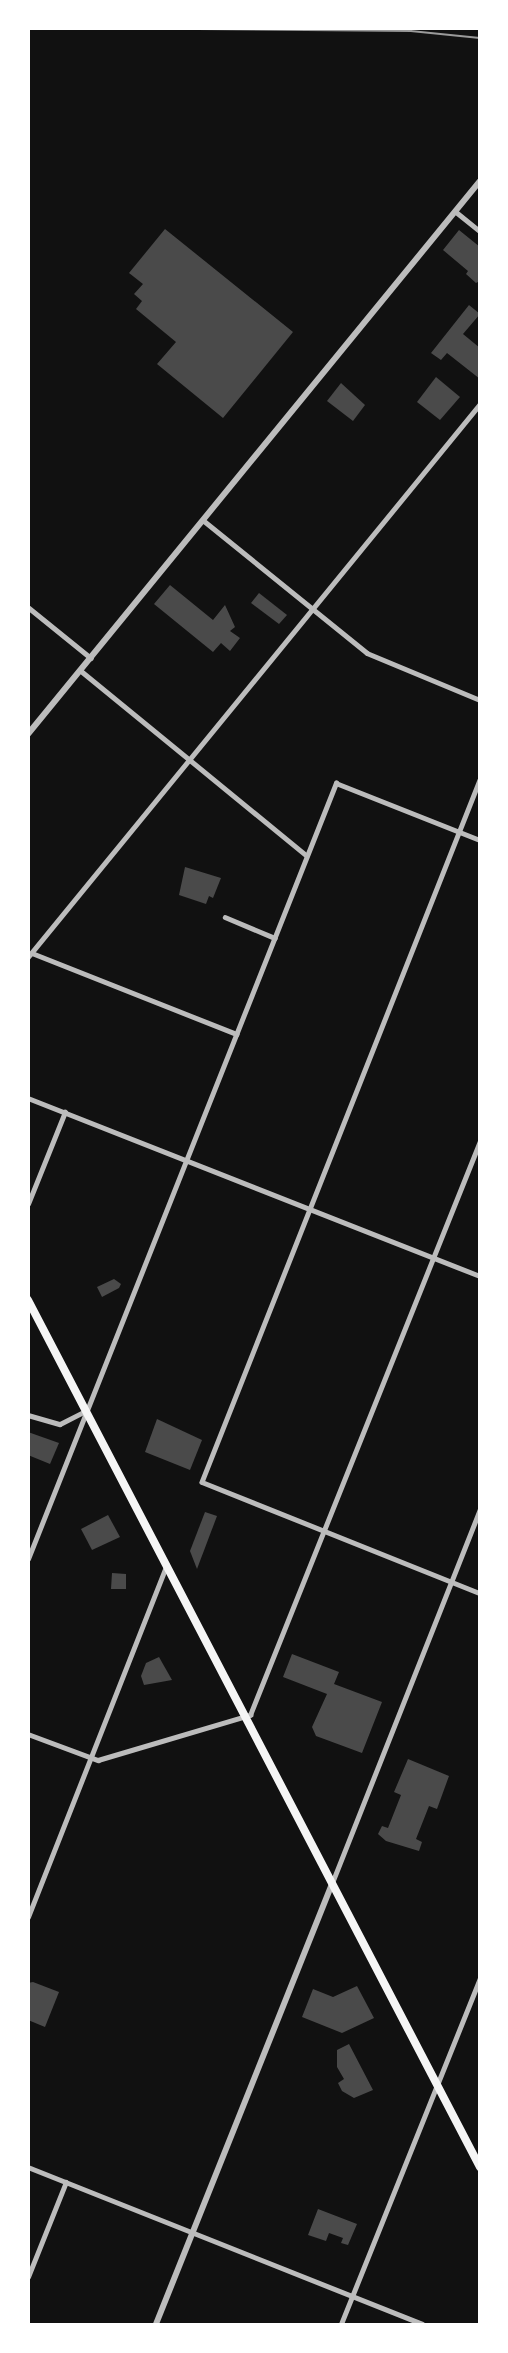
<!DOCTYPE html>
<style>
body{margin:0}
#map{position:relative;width:508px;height:2353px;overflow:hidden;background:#111;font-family:Mulish,sans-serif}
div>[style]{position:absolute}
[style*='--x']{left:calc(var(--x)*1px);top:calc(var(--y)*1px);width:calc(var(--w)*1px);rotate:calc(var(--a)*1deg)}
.building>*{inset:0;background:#4a4a4a}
.minor>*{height:4.5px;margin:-2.25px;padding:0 2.25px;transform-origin:2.25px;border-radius:2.25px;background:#bcbcbc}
.tertiary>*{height:6px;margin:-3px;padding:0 3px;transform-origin:3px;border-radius:3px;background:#bcbcbc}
.primary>*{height:8px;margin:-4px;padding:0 4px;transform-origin:4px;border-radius:4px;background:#f5f5f5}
.tram>*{height:1.5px;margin:-0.75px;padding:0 0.75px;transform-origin:0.75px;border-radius:0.75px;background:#9a9a9a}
span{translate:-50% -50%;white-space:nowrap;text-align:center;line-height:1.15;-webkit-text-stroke:4.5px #fff;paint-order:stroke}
.frame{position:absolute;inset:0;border:30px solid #fff;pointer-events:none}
</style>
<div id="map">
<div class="building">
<i style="clip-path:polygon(165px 229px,293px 332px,223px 418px,157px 364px,176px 342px,136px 309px,142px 301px,134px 294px,143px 284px,129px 273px)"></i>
<i style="clip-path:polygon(459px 230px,480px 247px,480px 281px,476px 283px,466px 274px,468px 271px,443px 250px)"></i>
<i style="clip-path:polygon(469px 305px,480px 314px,463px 334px,480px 348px,480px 379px,447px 353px,441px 360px,431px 353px)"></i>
<i style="clip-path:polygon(436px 377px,460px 397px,440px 420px,417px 402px)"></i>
<i style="clip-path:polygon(341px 383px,365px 405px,353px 421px,327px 401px)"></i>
<i style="clip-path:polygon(170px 585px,213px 620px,225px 605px,235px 627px,230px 631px,240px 638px,230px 651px,221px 643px,213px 652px,154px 604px)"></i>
<i style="clip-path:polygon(259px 593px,287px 615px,279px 624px,251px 603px)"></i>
<i style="clip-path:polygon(185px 867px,221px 878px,213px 898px,209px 896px,206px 904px,179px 895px)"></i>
<i style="clip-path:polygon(114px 1279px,121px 1284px,119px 1288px,102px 1297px,97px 1287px)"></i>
<i style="clip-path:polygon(157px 1419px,202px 1440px,190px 1470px,145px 1452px)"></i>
<i style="clip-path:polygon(28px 1432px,59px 1443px,50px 1464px,28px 1455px)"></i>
<i style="clip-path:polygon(205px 1512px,217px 1516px,197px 1569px,190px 1551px)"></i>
<i style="clip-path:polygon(108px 1515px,120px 1537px,92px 1550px,81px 1529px)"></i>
<i style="clip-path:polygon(112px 1573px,126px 1574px,126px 1589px,111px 1589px)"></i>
<i style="clip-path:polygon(292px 1654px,339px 1672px,334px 1684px,382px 1702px,362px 1753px,316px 1736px,312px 1727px,327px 1694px,283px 1677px)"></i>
<i style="clip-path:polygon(159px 1657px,172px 1680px,144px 1685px,141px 1676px,146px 1663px)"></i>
<i style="clip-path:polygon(408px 1759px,449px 1776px,437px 1809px,429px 1806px,416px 1839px,422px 1842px,419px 1851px,386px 1841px,378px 1834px,382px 1826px,388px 1828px,401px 1795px,394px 1792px)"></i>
<i style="clip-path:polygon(33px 1982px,59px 1992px,45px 2027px,28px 2020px,28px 1983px)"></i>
<i style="clip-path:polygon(357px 1986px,374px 2018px,342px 2033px,302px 2017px,313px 1989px,333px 1997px)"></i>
<i style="clip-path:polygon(349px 2044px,373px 2090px,354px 2098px,342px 2091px,338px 2083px,344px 2079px,337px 2067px,337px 2050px)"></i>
<i style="clip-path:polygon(318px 2209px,357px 2224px,348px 2245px,341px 2243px,343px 2238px,329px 2233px,326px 2241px,308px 2235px)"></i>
</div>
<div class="minor">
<i style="--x:455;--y:211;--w:32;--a:39"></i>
<i style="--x:203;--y:520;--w:211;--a:39"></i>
<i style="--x:367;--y:653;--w:122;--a:22.6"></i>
<i style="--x:28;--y:607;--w:81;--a:39"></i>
<i style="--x:80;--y:670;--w:293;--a:39.3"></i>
<i style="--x:480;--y:780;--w:755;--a:111.6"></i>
<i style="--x:202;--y:1482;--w:299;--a:21.8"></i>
<i style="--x:225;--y:917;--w:54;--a:22.8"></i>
<i style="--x:32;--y:953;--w:220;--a:21.6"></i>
<i style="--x:28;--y:957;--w:714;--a:-50.74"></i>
<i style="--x:28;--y:1098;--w:486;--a:21.5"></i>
<i style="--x:28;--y:1204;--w:99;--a:-68.1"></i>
<i style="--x:28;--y:1415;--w:33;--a:16"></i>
<i style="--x:60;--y:1424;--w:30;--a:-27"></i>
<i style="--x:28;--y:1559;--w:835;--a:-68.35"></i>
<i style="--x:336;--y:783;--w:155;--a:21.6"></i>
<i style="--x:28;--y:1734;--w:75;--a:20.4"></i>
<i style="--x:98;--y:1760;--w:159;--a:-16.5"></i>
<i style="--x:250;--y:1715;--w:618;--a:-68.16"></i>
<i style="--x:332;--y:1883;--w:401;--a:-68.4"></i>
<i style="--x:28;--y:1917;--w:378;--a:-68.5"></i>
<i style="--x:28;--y:2167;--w:424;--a:21.7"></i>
<i style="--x:28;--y:2277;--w:102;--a:-68.2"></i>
<i style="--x:341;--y:2324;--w:373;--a:-68.1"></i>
</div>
<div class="tertiary">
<i style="--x:28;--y:734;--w:714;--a:-50.74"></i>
<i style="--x:156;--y:2324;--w:475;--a:-68.2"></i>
</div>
<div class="primary">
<i style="--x:28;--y:1300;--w:978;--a:62.47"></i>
</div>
<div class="tram">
<i style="--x:81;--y:28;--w:330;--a:0.5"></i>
<i style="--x:411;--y:31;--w:69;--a:5.8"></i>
</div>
<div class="frame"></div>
</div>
